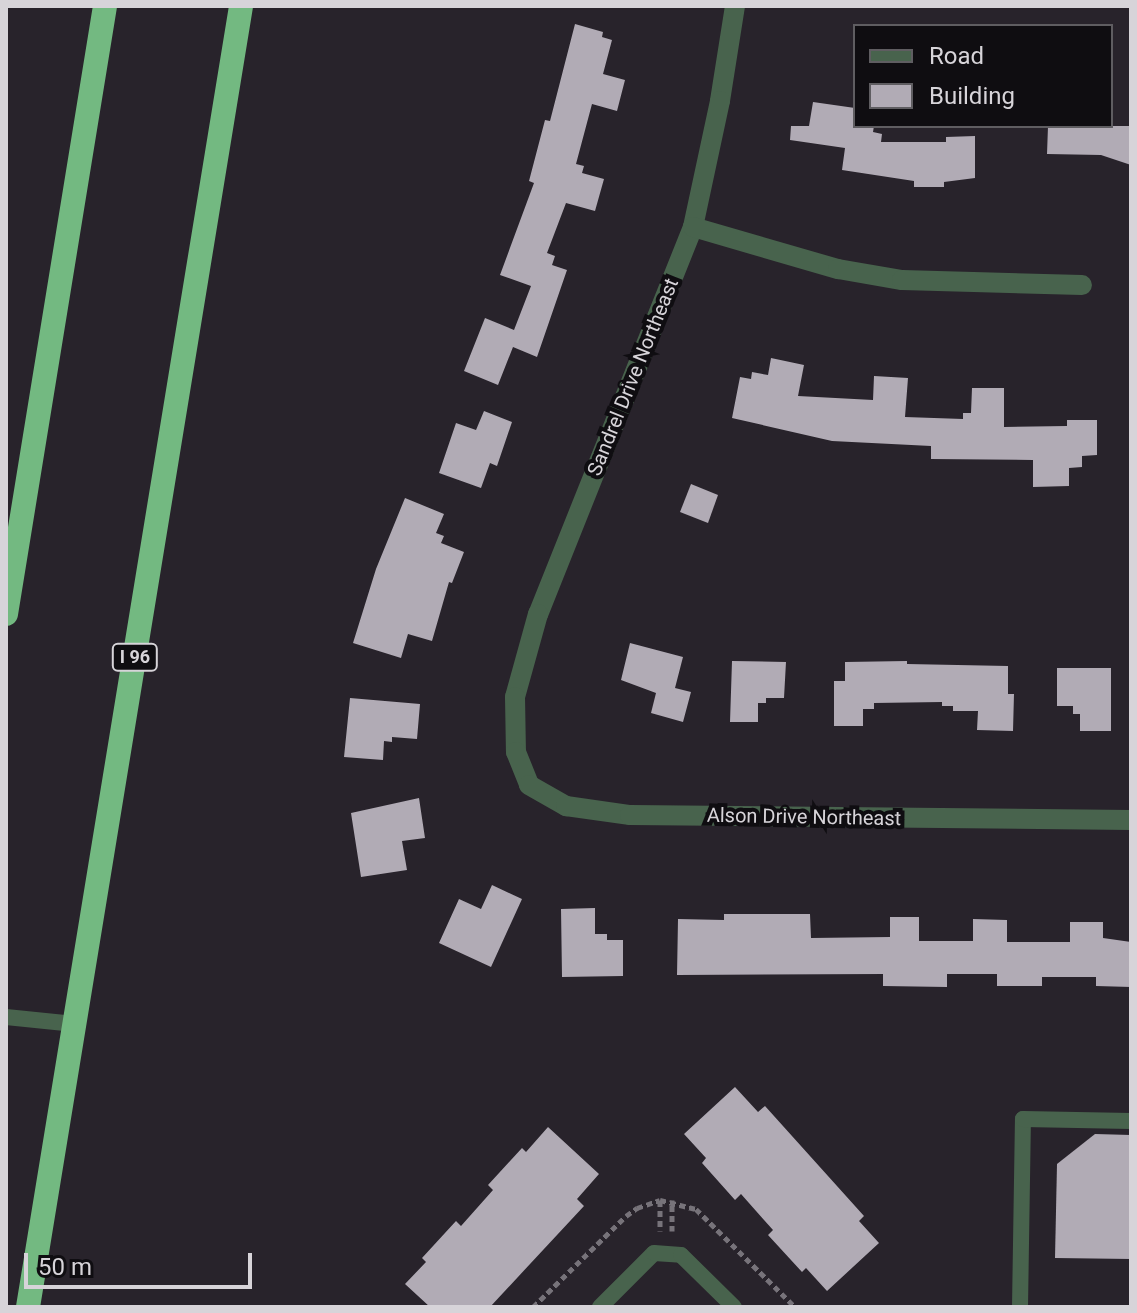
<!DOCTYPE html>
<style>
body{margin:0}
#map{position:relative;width:1137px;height:1313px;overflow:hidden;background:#28232b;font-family:Roboto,sans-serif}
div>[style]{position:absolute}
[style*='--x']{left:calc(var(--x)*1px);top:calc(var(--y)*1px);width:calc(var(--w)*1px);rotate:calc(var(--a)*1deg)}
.building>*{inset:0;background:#b1abb5}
.path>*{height:5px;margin-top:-2.5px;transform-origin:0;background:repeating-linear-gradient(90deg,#77737a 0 6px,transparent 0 10px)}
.lane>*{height:16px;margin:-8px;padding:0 8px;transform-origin:8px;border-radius:8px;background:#48634d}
.street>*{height:20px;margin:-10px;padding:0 10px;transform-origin:10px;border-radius:10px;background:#48634d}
.highway>*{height:24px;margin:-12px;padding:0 12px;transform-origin:12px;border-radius:12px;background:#73b981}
span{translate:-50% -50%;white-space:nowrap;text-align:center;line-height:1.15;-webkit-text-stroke:8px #0f0d11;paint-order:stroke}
.shield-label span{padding:2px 6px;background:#0f0d11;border:2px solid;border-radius:6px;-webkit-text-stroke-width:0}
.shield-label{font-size:18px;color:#d7d4d9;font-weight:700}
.street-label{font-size:20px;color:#d7d4d9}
.frame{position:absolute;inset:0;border:8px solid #d7d4d9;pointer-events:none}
.legend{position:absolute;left:853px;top:24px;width:260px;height:104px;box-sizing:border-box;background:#0f0d11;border:2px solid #5f5d61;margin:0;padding:10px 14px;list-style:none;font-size:24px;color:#d7d4d9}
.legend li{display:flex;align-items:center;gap:16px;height:40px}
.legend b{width:40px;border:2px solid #5f5d61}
.scale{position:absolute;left:24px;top:1253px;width:228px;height:36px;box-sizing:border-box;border:4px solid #d7d4d9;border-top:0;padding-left:10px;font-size:24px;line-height:28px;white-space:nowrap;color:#d7d4d9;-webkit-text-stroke:6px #0f0d11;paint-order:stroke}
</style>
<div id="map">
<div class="building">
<i style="clip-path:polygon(575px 24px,603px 32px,602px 37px,612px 40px,603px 74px,625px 80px,617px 111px,592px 104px,576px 164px,584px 166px,582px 173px,604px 179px,595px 211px,566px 203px,547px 253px,555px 256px,552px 265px,567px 270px,537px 357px,513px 347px,498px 385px,464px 371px,485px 318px,514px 330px,531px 286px,500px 275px,534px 183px,529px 181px,545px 120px,550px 121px)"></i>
<i style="clip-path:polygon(813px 102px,855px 108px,855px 126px,874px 126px,873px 132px,882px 134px,881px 142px,946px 142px,946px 137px,975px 136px,975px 178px,944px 182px,944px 187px,914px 187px,914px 181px,842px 170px,845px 148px,790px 140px,791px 126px,809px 126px)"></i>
<i style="clip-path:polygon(1048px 126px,1131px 126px,1131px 165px,1101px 155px,1047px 154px)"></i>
<i style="clip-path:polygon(771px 358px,804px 365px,798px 396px,873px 400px,874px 376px,908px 378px,905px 417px,963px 419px,963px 413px,971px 413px,972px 388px,1004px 388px,1004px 427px,1067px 426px,1067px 420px,1097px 420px,1097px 455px,1082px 456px,1082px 467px,1069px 468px,1069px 486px,1033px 487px,1033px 460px,931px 459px,931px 446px,832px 441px,732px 418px,740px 377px,751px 379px,752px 372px,768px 375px)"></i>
<i style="clip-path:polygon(484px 411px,512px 422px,497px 466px,490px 463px,481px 488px,439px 473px,456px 423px,476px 430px)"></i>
<i style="clip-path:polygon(691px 484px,718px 495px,708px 523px,680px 512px)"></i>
<i style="clip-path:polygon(405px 498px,444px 514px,436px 533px,444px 536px,441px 543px,464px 552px,452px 583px,449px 582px,432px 641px,408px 634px,401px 658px,353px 643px,376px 569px)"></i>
<i style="clip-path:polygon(630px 643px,683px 657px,675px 688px,691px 692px,683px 722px,651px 713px,656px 693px,621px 680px)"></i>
<i style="clip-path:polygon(732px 661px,786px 662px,784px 698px,766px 698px,766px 703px,758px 703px,758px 722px,730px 722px)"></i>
<i style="clip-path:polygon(907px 661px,907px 664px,1008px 666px,1008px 694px,1014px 694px,1013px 731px,977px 730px,978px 711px,953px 711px,953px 706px,942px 706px,942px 702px,874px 703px,874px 709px,863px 709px,863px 726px,834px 726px,834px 681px,845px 681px,845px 662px)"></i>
<i style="clip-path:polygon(1057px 668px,1111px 668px,1111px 731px,1080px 731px,1080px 714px,1073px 714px,1073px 706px,1057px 706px)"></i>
<i style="clip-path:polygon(350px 698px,420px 704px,417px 739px,392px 737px,392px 742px,384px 741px,383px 760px,344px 757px)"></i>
<i style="clip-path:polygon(419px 798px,425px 838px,402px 841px,407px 870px,361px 877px,351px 813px)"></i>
<i style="clip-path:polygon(492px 885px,522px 899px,491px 967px,439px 943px,459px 899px,481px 909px)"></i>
<i style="clip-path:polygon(595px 908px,595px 934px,607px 934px,607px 940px,623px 940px,623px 976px,562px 977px,561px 909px)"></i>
<i style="clip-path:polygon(724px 914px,810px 914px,811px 938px,890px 937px,890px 917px,919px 917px,919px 941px,973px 941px,973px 919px,1007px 920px,1007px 942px,1070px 942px,1070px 922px,1103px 922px,1103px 938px,1131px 942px,1131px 987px,1096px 986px,1096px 977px,1042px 977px,1042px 986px,997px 986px,997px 974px,947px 974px,947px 987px,883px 986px,883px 974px,677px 975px,678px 919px,724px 920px)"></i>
<i style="clip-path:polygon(735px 1087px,758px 1112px,765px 1106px,864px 1216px,859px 1221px,879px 1243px,827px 1291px,806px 1268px,802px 1272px,768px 1235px,773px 1230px,741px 1194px,735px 1200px,702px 1163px,706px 1158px,684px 1134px)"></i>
<i style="clip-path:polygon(548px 1127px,599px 1174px,577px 1199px,584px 1206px,490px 1307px,430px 1307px,405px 1284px,426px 1262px,422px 1258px,456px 1221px,461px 1226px,493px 1190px,488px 1185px,522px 1148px,526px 1152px)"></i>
<i style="clip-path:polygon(1095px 1134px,1131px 1135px,1131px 1259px,1055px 1258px,1057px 1164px)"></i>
</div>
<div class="path">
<i style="--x:660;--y:1200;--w:31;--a:90"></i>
<i style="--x:672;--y:1231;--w:31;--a:-90"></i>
<i style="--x:533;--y:1307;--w:130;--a:-44.4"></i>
<i style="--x:626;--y:1216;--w:14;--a:-36"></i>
<i style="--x:637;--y:1208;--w:24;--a:-19"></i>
<i style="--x:660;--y:1200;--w:37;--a:14"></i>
<i style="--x:696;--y:1209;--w:139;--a:44.7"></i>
</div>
<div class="lane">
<i style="--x:6;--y:1017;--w:69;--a:5.8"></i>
<i style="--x:600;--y:1307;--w:76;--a:-45"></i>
<i style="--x:654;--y:1253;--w:27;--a:4"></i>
<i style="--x:681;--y:1255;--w:74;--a:44.5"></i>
<i style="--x:1020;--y:1307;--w:188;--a:-89.1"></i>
<i style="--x:1023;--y:1119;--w:108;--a:1.1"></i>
</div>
<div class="street">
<i style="--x:735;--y:6;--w:96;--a:99"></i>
<i style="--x:720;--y:101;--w:129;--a:102.1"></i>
<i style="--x:693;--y:227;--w:417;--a:111.8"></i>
<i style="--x:538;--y:614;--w:86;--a:105.5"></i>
<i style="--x:515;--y:697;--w:55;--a:89"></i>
<i style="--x:516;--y:752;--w:35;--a:68"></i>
<i style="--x:529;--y:785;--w:43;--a:29.6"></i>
<i style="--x:566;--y:806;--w:65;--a:8"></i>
<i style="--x:630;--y:815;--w:501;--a:0.57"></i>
<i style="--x:693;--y:227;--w:151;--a:16.2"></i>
<i style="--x:838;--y:269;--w:65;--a:9.8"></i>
<i style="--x:902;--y:280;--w:180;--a:1.6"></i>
</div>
<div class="highway">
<i style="--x:6;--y:614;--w:616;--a:-80.75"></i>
<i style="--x:28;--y:1307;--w:1318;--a:-80.7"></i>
</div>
<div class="shield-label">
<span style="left:135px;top:657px">I 96</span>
</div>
<div class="street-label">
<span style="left:633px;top:377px;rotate:-68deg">Sandrel Drive Northeast</span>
<span style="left:804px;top:817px;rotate:1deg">Alson Drive Northeast</span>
</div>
<div class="frame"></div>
<ul class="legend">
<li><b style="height:10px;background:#48634d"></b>Road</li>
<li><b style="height:22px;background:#b1abb5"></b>Building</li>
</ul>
<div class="scale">50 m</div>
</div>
